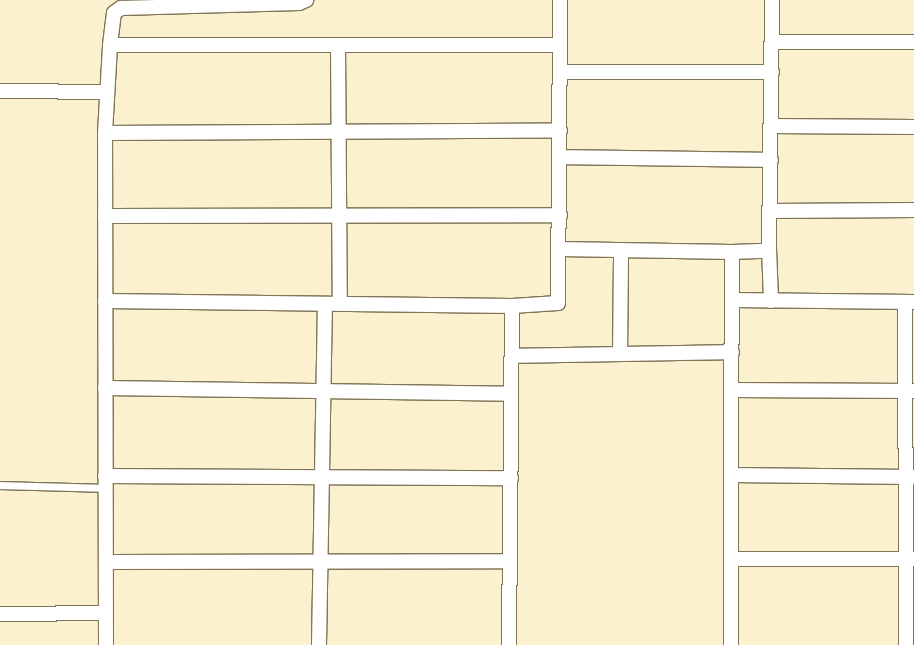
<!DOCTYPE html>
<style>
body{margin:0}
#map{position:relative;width:914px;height:645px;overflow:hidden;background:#fcf1ce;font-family:Jost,sans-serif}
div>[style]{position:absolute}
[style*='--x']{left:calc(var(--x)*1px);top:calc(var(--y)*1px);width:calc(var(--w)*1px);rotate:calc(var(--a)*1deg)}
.roads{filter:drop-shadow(1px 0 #7f7556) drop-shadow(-1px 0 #7f7556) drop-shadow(0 1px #7f7556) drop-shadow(0 -1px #7f7556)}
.service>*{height:7px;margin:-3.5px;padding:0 3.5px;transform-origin:3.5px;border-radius:3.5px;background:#fff}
.minor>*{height:14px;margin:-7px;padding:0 7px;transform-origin:7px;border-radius:7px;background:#fff}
span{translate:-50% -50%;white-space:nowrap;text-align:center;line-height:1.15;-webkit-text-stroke:4px #fefefe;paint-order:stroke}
</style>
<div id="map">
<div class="roads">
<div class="service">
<i style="--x:0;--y:485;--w:105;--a:1.6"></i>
</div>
<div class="minor">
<i style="--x:772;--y:42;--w:142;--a:0"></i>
<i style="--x:110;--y:45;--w:450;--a:0"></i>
<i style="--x:338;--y:45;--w:259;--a:89.6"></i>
<i style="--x:560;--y:72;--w:212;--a:0"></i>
<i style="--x:0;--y:91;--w:107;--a:0.5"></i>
<i style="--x:771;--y:126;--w:143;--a:0.4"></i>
<i style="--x:105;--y:133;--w:455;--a:-0.3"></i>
<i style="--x:560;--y:157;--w:211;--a:0.8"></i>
<i style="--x:771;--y:211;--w:143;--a:-0.4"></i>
<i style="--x:105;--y:216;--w:455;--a:-0.1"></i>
<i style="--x:769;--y:248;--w:53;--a:87.8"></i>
<i style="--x:560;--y:249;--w:172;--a:1"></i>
<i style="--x:732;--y:252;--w:34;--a:-2"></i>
<i style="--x:766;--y:251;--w:4;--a:-45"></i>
<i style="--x:769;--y:248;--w:248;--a:-89.3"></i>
<i style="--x:732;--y:300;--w:181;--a:0.6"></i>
<i style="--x:105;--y:301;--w:407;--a:0.7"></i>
<i style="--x:512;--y:306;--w:46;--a:-3.7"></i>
<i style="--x:558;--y:303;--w:303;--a:-89.6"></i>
<i style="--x:905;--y:302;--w:343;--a:89.8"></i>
<i style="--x:620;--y:354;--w:104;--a:-89.4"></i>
<i style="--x:512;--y:356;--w:220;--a:-1"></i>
<i style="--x:105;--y:388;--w:406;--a:0.8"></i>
<i style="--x:731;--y:390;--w:182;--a:0.3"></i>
<i style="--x:731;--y:475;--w:182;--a:0.6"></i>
<i style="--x:105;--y:476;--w:406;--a:0.3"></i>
<i style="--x:732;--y:559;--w:181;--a:0"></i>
<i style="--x:106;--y:562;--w:404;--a:-0.1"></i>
<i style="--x:0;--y:614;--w:105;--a:-0.5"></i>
<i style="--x:106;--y:645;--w:512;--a:-90.11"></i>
<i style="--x:105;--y:133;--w:88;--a:-86.7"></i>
<i style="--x:110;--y:45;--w:32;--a:-83"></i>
<i style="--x:114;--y:13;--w:9;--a:-36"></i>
<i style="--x:121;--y:8;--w:178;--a:-1.6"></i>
<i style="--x:299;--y:3;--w:8;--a:-23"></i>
<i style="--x:319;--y:645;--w:341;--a:-89"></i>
<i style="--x:509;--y:645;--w:339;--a:-89.5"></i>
<i style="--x:731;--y:645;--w:393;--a:-89.9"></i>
</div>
</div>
</div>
